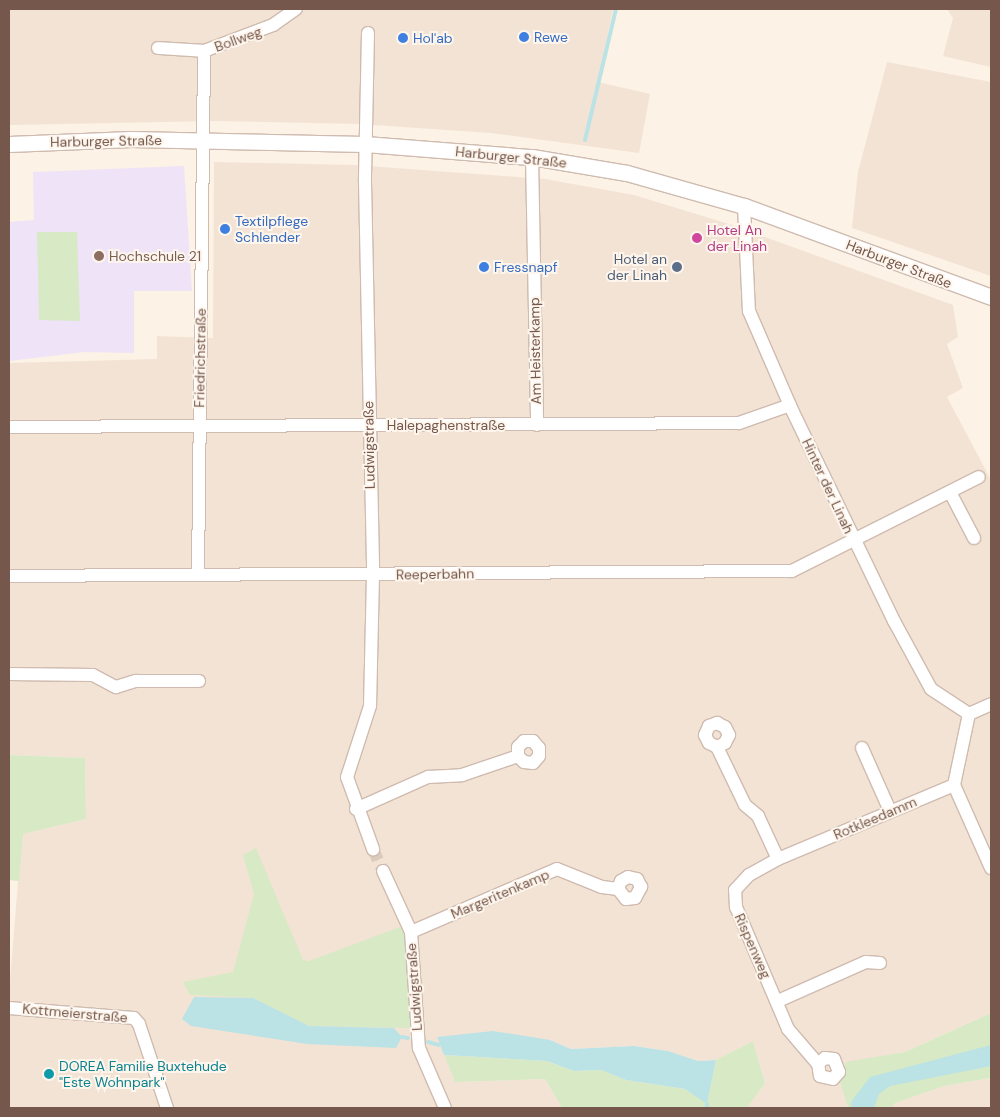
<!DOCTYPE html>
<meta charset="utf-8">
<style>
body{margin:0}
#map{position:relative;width:1000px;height:1117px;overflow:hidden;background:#fcf2e6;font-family:"DM Sans",sans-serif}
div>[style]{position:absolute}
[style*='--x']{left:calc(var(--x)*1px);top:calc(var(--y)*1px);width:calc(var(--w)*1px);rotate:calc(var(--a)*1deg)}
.residential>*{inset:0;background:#f3e3d5}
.education>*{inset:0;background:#efe3f8}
.green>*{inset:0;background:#d7e9c5}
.water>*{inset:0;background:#bbe2e5}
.stream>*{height:4px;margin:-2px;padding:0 2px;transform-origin:2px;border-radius:2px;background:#bbe2e5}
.minor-tunnel>*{height:12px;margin-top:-6px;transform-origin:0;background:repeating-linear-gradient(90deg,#dacbbf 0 12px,transparent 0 18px)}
.roads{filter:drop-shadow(1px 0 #cfbbaf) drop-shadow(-1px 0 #cfbbaf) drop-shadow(0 1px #cfbbaf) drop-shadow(0 -1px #cfbbaf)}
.minor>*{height:12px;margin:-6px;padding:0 6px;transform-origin:6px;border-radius:6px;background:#fff}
.tertiary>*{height:15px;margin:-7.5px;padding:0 7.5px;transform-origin:7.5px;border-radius:7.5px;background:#fff}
.dots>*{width:14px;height:14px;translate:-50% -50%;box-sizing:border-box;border:2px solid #fef6ed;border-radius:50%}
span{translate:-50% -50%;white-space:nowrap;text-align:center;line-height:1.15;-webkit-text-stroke:4px #fef6ed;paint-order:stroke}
.shop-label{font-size:14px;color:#366cbe}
.left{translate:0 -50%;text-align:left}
.street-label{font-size:14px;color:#75574b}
.hotel-label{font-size:14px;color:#b23c85}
.education-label{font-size:14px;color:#785e54}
.service-label{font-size:14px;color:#4e5e75}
.right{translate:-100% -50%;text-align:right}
.culture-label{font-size:14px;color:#0d838f}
.frame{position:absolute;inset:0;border:10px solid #75574b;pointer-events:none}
</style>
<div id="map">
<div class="residential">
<i style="clip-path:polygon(9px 9px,613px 9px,598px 82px,650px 94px,639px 153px,491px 133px,359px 124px,214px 121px,9px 125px)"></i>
<i style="clip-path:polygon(947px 9px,991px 9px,991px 67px,943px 56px,953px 18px)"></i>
<i style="clip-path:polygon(887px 62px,991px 82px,991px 276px,852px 228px,858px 172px)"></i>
<i style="clip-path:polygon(214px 162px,354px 165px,545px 179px,634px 195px,729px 224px,953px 305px,958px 337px,947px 344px,963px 388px,947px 397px,991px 480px,991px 1013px,905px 1052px,846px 1063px,840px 1083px,848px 1108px,747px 1108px,765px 1083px,753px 1041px,716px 1060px,698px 1061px,668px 1051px,634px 1046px,571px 1049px,550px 1040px,437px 1037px,455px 1082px,545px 1079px,562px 1108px,9px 1108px,9px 992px,22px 834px,86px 819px,85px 758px,9px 755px,9px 363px,157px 359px,157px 336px,213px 338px)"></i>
<i style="clip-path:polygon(991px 1078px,991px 1108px,891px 1108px,894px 1103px,944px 1086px)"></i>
</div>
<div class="education">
<i style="clip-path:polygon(184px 166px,192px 291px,134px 291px,134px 353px,84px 352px,9px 361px,9px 222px,34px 220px,33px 172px)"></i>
</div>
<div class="green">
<i style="clip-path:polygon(37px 232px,77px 232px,80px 321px,39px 320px)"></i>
<i style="clip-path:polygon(9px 755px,85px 758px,86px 819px,23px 834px,19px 881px,9px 880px)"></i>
<i style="clip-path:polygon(256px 848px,303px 960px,309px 961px,400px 927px,408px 942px,412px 1028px,309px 1026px,253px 998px,190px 995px,183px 982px,233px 972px,254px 894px,243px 855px)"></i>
<i style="clip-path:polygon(991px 1013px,991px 1078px,944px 1086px,895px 1103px,891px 1108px,848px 1108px,840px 1083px,846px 1062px,905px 1052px)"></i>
<i style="clip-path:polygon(753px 1041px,765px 1083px,747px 1108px,562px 1108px,545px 1079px,455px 1082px,444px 1055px,547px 1061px,574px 1071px,601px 1070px,626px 1080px,685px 1089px,707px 1103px,716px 1060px)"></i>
</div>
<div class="water">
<i style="clip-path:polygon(194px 997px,253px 998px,309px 1026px,394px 1028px,402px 1037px,396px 1048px,307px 1044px,191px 1026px,182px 1019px)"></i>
<i style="clip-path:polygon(493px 1031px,550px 1040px,571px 1049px,634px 1046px,668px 1051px,698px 1061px,716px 1060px,707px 1104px,685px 1089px,626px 1080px,601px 1070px,574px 1071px,547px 1061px,444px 1055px,437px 1037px)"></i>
<i style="clip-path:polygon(991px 1045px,991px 1066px,890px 1086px,879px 1094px,874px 1108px,851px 1108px,851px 1102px,870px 1077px)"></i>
</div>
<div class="stream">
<i style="--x:585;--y:140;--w:135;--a:-76.7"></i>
<i style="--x:402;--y:1037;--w:6;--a:9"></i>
<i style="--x:428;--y:1042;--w:11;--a:15"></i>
<i style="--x:707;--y:1108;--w:4;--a:-90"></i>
</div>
<div class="minor-tunnel">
<i style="--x:373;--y:849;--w:24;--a:66"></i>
</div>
<div class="roads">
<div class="minor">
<i style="--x:368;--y:33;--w:149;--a:91.2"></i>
<i style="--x:365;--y:182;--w:393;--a:88.8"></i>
<i style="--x:373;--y:575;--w:131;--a:91.3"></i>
<i style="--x:370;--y:706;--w:75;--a:107.9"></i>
<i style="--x:347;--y:777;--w:77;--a:70.1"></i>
<i style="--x:158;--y:48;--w:46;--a:3.7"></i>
<i style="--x:532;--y:157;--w:268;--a:88.9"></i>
<i style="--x:744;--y:206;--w:105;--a:87.3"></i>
<i style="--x:749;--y:311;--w:108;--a:66.5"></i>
<i style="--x:792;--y:410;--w:234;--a:64.2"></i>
<i style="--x:894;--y:621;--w:77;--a:61.4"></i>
<i style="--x:931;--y:689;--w:45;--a:33.3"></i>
<i style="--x:969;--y:714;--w:24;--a:-24"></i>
<i style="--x:9;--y:427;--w:730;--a:-0.31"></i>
<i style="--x:739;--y:423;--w:54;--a:-19.4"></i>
<i style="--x:950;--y:492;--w:52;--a:62.4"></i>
<i style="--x:198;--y:575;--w:524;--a:-89.34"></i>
<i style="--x:204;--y:51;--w:74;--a:-20.6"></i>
<i style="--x:273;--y:25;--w:28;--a:-35"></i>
<i style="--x:9;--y:576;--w:783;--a:-0.37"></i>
<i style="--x:792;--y:571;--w:209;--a:-26.7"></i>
<i style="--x:9;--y:674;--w:84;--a:0.7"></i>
<i style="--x:93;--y:675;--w:26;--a:28"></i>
<i style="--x:116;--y:687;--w:21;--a:-17"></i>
<i style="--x:136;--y:681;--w:63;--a:0"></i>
<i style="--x:717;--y:747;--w:9;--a:-153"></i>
<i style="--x:709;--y:743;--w:9;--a:-117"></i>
<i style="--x:705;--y:735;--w:10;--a:-66"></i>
<i style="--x:709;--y:726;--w:9;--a:-21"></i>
<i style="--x:717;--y:723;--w:9;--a:27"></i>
<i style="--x:725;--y:727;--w:9;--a:63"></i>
<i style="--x:729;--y:735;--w:9;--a:117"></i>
<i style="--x:725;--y:743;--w:9;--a:153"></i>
<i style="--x:717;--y:747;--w:64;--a:64.2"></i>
<i style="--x:745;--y:805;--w:17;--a:40"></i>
<i style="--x:758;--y:816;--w:47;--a:65.1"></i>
<i style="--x:862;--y:748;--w:69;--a:66"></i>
<i style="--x:954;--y:785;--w:91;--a:66"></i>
<i style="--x:356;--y:809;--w:79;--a:-24"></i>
<i style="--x:428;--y:777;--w:34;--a:-3"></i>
<i style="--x:462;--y:775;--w:59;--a:-18.7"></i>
<i style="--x:518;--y:756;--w:8;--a:45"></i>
<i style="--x:524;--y:762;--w:9;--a:6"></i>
<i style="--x:533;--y:763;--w:9;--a:-49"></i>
<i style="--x:539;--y:756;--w:8;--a:-90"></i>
<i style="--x:539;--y:748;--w:9;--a:-131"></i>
<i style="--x:533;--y:741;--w:9;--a:180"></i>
<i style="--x:524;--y:741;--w:8;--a:135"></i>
<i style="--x:518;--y:747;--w:9;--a:90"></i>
<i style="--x:383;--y:871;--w:67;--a:65.3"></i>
<i style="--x:411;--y:932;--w:116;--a:86.1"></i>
<i style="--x:419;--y:1048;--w:65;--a:66.6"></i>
<i style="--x:411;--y:932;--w:159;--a:-23.3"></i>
<i style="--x:557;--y:869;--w:48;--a:21.8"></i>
<i style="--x:602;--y:887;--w:16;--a:7"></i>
<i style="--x:618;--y:889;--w:13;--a:51"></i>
<i style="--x:626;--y:899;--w:9;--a:-6"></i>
<i style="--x:635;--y:898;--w:13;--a:-61"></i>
<i style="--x:641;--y:887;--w:9;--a:-117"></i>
<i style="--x:637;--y:879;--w:9;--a:-167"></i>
<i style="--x:628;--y:877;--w:8;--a:150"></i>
<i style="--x:621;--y:881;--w:9;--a:111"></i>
<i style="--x:778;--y:1001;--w:96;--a:-23.9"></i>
<i style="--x:866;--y:962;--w:14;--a:4"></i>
<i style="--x:9;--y:1008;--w:125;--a:4.6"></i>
<i style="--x:134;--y:1018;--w:8;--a:50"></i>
<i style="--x:139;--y:1024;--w:89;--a:71.6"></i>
<i style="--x:818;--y:1064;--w:9;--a:-41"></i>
<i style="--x:825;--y:1058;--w:9;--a:6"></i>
<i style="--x:834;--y:1059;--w:14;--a:69"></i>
<i style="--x:839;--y:1072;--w:9;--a:131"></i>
<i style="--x:833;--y:1079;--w:13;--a:-167"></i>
<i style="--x:820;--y:1076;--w:12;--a:-99"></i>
<i style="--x:818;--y:1064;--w:46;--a:-130.6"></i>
<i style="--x:788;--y:1029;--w:133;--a:-113.1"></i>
<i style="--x:736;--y:907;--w:17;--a:-93"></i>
<i style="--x:735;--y:890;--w:21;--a:-47"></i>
<i style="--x:749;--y:875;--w:33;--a:-29"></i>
<i style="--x:778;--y:859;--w:191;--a:-22.8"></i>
<i style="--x:954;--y:785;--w:73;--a:-78.1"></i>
</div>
<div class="tertiary">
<i style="--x:9;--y:144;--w:122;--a:-2.3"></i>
<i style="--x:131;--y:139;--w:234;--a:1.2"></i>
<i style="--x:365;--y:144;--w:168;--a:4.5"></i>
<i style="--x:532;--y:157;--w:96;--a:9.6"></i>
<i style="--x:627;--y:173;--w:122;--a:15.8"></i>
<i style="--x:744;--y:206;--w:263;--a:20.2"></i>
</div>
</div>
<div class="dots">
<i style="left:524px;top:37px;background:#3f7fe0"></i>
<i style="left:403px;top:38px;background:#3f7fe0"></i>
<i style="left:225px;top:229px;background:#3f7fe0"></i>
<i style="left:697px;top:238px;background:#d1479c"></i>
<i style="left:99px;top:256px;background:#8d6e63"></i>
<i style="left:484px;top:267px;background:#3f7fe0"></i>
<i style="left:677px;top:267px;background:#5c6f8a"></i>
<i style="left:49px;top:1074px;background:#0f9aa8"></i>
</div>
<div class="shop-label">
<span class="left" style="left:534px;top:37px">Rewe</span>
<span class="left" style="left:413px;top:38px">Hol'ab</span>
<span class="left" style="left:235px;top:229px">Textilpflege<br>Schlender</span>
<span class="left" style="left:494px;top:267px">Fressnapf</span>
</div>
<div class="street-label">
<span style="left:238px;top:39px;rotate:-20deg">Bollweg</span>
<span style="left:106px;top:141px;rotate:-1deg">Harburger Straße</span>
<span style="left:511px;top:157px;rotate:6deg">Harburger Straße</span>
<span style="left:899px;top:264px;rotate:21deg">Harburger Straße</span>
<span style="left:535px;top:351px;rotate:-91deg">Am Heisterkamp</span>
<span style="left:200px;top:358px;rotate:-89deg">Friedrichstraße</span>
<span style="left:446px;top:425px">Halepaghenstraße</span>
<span style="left:369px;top:445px;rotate:-91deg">Ludwigstraße</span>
<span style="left:828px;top:486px;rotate:65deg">Hinter der Linah</span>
<span style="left:435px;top:574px;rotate:-1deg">Reeperbahn</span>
<span style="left:875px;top:818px;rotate:-23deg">Rotkleedamm</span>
<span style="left:500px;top:894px;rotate:-23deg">Margeritenkamp</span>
<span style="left:753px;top:946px;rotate:66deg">Rispenweg</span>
<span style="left:414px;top:987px;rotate:-94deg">Ludwigstraße</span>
<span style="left:75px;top:1013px;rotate:5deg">Kottmeierstraße</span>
</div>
<div class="hotel-label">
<span class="left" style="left:707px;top:238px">Hotel An<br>der Linah</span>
</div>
<div class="education-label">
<span class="left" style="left:109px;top:256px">Hochschule 21</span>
</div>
<div class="service-label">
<span class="right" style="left:667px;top:267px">Hotel an<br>der Linah</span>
</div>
<div class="culture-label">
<span class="left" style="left:59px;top:1074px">DOREA Familie Buxtehude<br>"Este Wohnpark"</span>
</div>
<div class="frame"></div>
</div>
